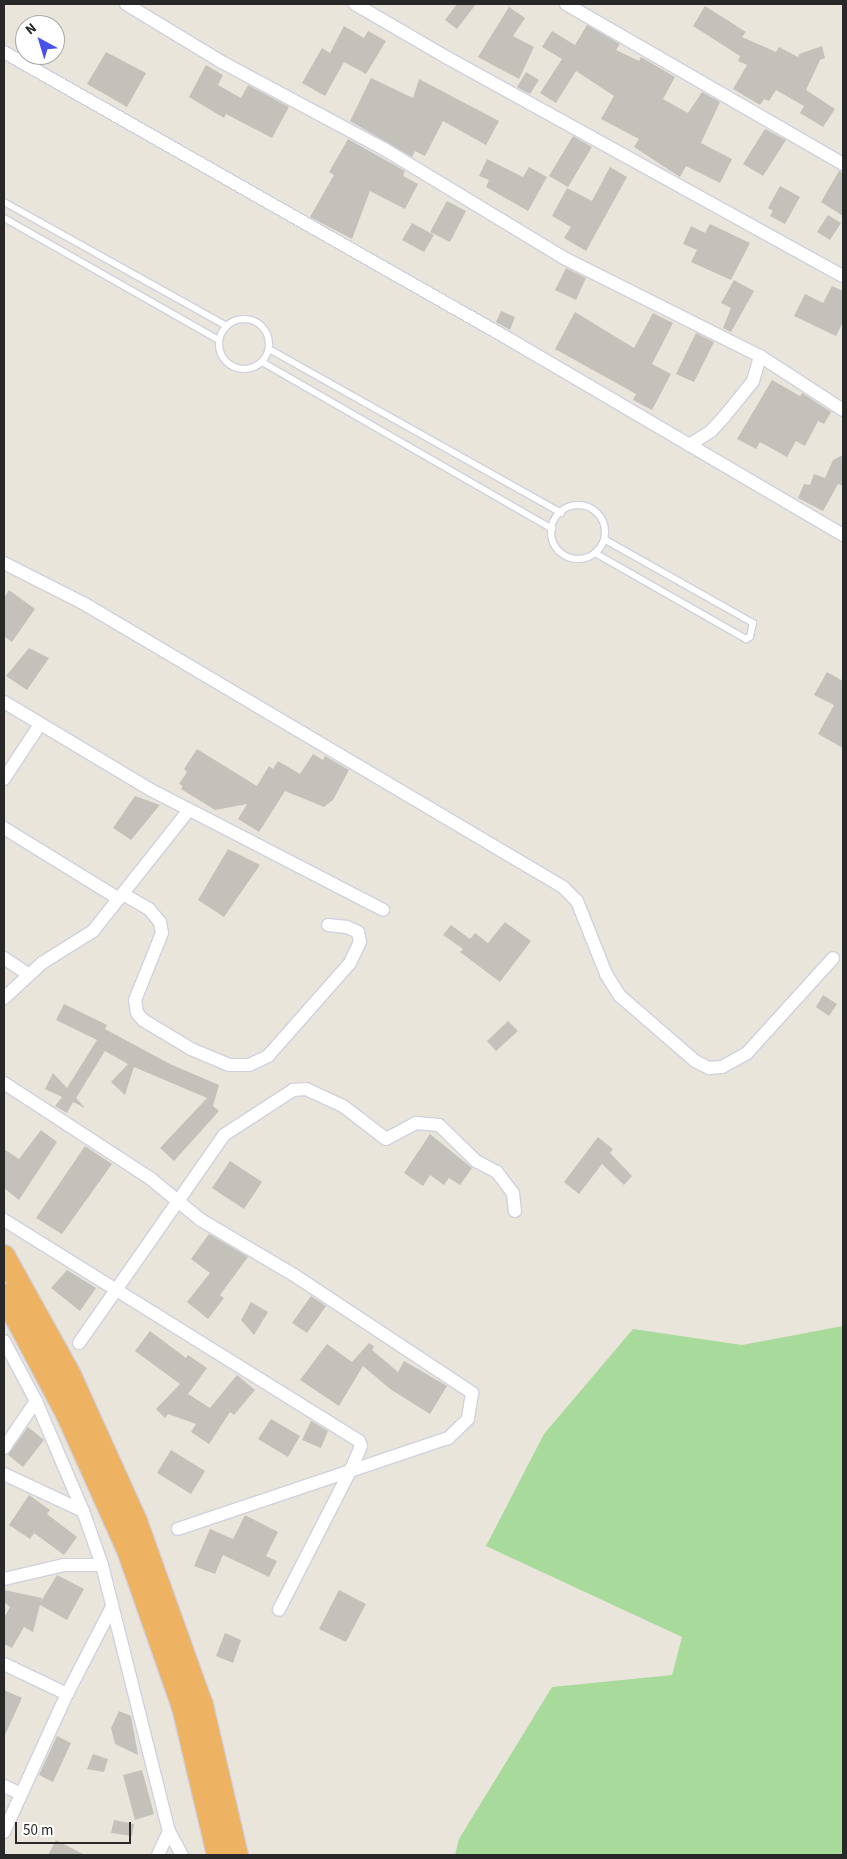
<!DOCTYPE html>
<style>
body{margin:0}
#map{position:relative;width:847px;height:1859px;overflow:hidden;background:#e9e5db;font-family:"Source Sans 3",sans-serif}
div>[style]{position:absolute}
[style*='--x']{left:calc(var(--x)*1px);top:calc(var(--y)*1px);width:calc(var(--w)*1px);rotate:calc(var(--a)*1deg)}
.green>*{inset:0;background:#a8da9c}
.building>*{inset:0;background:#c4c1ba}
.roads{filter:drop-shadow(1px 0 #d0d1df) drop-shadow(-1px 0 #d0d1df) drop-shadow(0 1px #d0d1df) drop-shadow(0 -1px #d0d1df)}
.lane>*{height:6px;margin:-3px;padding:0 3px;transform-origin:3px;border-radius:3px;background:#fff}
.lane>.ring{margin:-3px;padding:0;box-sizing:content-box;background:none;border:6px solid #fff;border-radius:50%}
.street>*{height:12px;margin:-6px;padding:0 6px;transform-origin:6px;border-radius:6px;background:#fff}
.highway>*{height:22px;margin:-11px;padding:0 11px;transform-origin:11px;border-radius:11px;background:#edb262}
span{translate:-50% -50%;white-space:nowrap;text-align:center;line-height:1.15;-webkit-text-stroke:4.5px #fff;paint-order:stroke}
.frame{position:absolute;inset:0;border:5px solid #282828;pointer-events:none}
.north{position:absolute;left:15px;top:15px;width:50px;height:50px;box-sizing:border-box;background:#fff;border:1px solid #a9a9a9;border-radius:50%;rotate:321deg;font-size:14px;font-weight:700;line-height:20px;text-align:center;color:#282828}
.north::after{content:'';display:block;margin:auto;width:18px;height:22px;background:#4a51e6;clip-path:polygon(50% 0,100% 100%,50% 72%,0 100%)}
.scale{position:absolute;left:15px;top:1822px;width:116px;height:22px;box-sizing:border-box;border:2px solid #282828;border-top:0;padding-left:6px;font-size:15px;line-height:18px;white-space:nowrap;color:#282828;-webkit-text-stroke:4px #fff;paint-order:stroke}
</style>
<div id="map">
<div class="green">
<i style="clip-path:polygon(843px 1326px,843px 1855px,455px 1855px,459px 1839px,552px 1687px,672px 1675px,682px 1637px,486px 1546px,544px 1434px,633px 1329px,742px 1345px)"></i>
</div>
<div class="building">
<i style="clip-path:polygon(457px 4px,476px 4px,457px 29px,445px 20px)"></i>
<i style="clip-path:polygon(705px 6px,746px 32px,742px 37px,776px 52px,779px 47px,798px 57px,799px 54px,822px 46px,825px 58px,820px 60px,806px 90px,835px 109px,823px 127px,800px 113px,804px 106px,776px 90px,769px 101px,764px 99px,760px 105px,733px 89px,747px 65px,738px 61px,740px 56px,693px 26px)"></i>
<i style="clip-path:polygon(509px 7px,525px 18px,513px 36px,534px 47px,519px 79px,478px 57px)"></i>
<i style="clip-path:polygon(587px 25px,620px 44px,616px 50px,639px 61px,641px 57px,675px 77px,663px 99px,688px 113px,702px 92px,720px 102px,701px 143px,732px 159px,720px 183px,686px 166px,680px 177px,634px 147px,639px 139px,601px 119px,614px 96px,576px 71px,556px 103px,540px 93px,562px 59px,542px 47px,552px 31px,575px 45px)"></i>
<i style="clip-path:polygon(344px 26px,364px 38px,368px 31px,386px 41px,366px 74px,344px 62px,325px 96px,302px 83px,322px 48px,330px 53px)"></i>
<i style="clip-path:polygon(106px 52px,146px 73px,127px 107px,87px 84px)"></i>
<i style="clip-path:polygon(206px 65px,223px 75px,218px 85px,241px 98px,248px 85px,289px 107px,272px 138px,226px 114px,224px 118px,189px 97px)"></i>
<i style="clip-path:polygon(526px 72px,539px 80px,530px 94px,517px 87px)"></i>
<i style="clip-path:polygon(371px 78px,413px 98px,419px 79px,499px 121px,486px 145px,443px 121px,425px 156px,415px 151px,412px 157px,350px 121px)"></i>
<i style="clip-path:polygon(765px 129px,786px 140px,763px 176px,743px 164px)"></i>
<i style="clip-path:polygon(573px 136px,592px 147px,568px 187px,549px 176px)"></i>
<i style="clip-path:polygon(348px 139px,405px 171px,403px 176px,418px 184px,405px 209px,370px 191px,352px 239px,310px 217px,334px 175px,329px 172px)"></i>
<i style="clip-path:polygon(487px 159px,523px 177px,529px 167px,547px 177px,528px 211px,486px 187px,489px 180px,479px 176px)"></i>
<i style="clip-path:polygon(610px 167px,627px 177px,586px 251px,564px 238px,571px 227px,552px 216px,567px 188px,592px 201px)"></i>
<i style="clip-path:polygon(839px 171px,843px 172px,843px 216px,821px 202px)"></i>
<i style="clip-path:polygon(780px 186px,800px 197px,785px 224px,770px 216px,773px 211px,768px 208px)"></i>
<i style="clip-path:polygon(447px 201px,466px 211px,450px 242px,430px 232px)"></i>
<i style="clip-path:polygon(828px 215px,841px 223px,830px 240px,817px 232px)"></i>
<i style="clip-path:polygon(412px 223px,434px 235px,424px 252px,402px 240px)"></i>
<i style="clip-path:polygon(710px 224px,750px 243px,731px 280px,691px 262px,697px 250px,683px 244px,691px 226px,705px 233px)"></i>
<i style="clip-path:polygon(566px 268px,586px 278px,576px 300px,555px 290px)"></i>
<i style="clip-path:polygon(734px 280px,754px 291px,731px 332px,723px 328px,731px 308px,721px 303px)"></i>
<i style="clip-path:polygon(832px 286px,843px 291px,843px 322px,836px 336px,794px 316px,805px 294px,823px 303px)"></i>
<i style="clip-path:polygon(501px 311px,515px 317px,510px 330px,496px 322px)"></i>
<i style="clip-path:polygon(575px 312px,634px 348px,653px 313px,673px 323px,652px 364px,671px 374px,652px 410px,633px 400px,636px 394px,555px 349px)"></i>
<i style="clip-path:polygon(696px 333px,714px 342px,694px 382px,676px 374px)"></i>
<i style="clip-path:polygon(772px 380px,800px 396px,802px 393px,831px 412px,824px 424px,818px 421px,805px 446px,796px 441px,787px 457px,760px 442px,756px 449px,737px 439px)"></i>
<i style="clip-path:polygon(843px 455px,843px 486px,838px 484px,823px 511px,798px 498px,804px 484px,810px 485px,814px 474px,825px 478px,833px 460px)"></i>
<i style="clip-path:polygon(9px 590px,35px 609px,12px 642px,4px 636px,4px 598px)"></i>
<i style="clip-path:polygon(29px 648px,49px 658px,27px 690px,6px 676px)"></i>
<i style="clip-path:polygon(827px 672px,843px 681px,843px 748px,818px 734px,834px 705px,814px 695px)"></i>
<i style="clip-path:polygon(197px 749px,257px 786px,269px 766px,273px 769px,278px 761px,300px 774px,313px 754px,323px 760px,325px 756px,349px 770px,333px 800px,324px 807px,285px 791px,259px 832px,238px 819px,247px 804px,215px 810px,181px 789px,183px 786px,179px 784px,187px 772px,184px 769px)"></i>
<i style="clip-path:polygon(135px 796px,160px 805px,131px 840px,113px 828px)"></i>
<i style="clip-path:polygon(228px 849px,260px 865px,224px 917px,198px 900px)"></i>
<i style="clip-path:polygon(505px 922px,531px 941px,500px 982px,460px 952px,463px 949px,443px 935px,451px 925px,470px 939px,475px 933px,488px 943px)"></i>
<i style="clip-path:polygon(823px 995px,837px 1004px,829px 1016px,816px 1007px)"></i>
<i style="clip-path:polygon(64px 1004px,107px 1025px,105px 1029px,170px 1064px,219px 1085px,213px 1106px,219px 1111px,174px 1161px,160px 1148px,207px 1098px,134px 1067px,125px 1095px,111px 1082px,128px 1064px,105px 1051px,76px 1098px,85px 1108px,73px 1102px,67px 1113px,55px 1106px,62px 1097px,45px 1089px,53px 1073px,67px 1088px,97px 1040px,56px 1020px)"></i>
<i style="clip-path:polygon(508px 1021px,518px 1031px,496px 1051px,487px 1041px)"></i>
<i style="clip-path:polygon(41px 1130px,57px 1142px,19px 1200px,4px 1188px,4px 1149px,19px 1159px)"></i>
<i style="clip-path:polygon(430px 1134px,472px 1168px,460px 1185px,449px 1178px,444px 1185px,430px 1175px,423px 1186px,404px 1173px)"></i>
<i style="clip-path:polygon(598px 1137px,613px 1149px,610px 1153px,632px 1176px,624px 1185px,602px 1164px,579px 1194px,564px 1182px)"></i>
<i style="clip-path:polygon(85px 1146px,112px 1164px,62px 1234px,36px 1218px)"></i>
<i style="clip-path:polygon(230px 1161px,262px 1182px,244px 1209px,212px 1188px)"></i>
<i style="clip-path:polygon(209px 1234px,248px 1257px,220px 1295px,224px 1298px,208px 1319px,187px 1302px,210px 1273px,191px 1259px)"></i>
<i style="clip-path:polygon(67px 1270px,96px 1288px,80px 1311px,51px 1288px)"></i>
<i style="clip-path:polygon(311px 1296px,326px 1306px,307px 1333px,292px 1323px)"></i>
<i style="clip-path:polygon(251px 1302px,268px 1312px,254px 1335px,241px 1320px)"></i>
<i style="clip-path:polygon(150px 1331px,186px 1358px,188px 1355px,207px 1368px,188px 1394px,210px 1408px,237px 1375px,255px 1390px,234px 1415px,230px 1412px,209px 1444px,191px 1432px,196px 1424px,168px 1414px,165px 1418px,156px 1409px,180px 1384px,135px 1351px)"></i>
<i style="clip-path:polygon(369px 1343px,374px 1346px,372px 1350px,398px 1372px,404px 1361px,447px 1386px,430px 1414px,390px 1389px,363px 1366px,339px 1406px,300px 1380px,327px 1344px,352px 1362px)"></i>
<i style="clip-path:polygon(271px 1419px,300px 1436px,288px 1457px,258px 1439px)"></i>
<i style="clip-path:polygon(311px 1421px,328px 1431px,321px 1448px,302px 1440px)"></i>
<i style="clip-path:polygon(28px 1427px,44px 1440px,23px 1467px,8px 1455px)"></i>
<i style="clip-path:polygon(171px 1450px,205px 1471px,191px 1494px,157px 1473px)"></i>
<i style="clip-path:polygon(29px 1495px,50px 1510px,47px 1514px,77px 1537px,64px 1555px,34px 1533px,30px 1539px,9px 1525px)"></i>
<i style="clip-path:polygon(245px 1515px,278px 1532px,266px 1556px,277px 1561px,269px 1577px,223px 1555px,215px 1574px,194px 1566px,210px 1529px,233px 1539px)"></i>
<i style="clip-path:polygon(57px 1575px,84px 1589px,67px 1620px,40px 1605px,33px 1632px,24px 1627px,12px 1648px,4px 1644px,4px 1618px,10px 1607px,4px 1602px,4px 1590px,42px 1598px,40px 1603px)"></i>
<i style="clip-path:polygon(339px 1590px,366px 1604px,346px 1642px,319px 1629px)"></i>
<i style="clip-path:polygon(225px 1633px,241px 1640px,233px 1663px,216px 1656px)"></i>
<i style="clip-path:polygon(4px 1690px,22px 1698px,4px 1737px)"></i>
<i style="clip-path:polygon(119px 1711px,131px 1716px,138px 1755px,115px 1744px,111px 1728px)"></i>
<i style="clip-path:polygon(57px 1736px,71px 1743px,53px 1782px,39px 1775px)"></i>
<i style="clip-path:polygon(93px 1754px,108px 1759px,104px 1772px,87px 1769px)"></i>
<i style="clip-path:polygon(142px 1770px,154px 1814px,135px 1820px,123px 1775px)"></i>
<i style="clip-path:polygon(114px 1820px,134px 1824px,132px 1836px,111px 1833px)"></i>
<i style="clip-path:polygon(56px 1840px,85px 1855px,48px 1855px)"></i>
</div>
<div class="roads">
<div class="lane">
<i style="--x:4;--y:202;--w:255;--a:29.1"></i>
<i style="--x:4;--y:218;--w:247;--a:29.6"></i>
<i class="ring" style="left:219px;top:319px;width:44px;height:44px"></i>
<i style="--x:269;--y:349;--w:335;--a:29.3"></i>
<i style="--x:262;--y:362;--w:335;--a:29.9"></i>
<i class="ring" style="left:551px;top:505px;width:48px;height:48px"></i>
<i style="--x:595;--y:553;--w:174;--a:29.7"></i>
<i style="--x:746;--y:639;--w:4;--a:-27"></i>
<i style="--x:750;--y:637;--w:14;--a:-78"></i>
<i style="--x:753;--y:623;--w:171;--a:-150.6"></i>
</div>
<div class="street">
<i style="--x:126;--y:4;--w:110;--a:31.2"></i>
<i style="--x:220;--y:61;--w:186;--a:28.2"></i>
<i style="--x:384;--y:149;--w:210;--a:31.2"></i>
<i style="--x:564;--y:258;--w:219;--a:26.6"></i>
<i style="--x:760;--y:356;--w:99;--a:33"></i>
<i style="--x:355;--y:4;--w:105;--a:30.2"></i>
<i style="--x:446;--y:57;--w:453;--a:28.9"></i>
<i style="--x:566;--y:4;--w:320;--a:30"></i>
<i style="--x:4;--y:52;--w:581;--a:29.61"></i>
<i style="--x:509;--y:339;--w:387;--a:30.4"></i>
<i style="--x:689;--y:445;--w:26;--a:-32"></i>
<i style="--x:711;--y:431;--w:19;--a:-47"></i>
<i style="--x:724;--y:417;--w:46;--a:-51.1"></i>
<i style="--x:753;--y:381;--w:26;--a:-74"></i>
<i style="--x:4;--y:563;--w:89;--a:26.9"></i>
<i style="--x:83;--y:603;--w:558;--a:30.61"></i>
<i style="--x:563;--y:887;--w:20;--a:45"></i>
<i style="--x:577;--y:901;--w:79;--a:68.3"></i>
<i style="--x:606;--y:974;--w:26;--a:58"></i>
<i style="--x:620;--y:996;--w:99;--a:40.9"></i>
<i style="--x:695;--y:1061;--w:16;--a:27"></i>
<i style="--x:709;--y:1068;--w:13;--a:-4"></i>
<i style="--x:722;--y:1067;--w:29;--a:-29"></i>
<i style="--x:747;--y:1053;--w:128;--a:-47.8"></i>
<i style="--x:4;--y:702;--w:171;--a:30.9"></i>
<i style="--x:151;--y:790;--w:261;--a:27.3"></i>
<i style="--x:4;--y:779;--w:64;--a:-56.6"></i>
<i style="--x:4;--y:828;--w:135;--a:31.7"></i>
<i style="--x:123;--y:894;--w:30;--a:30"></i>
<i style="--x:149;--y:909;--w:17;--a:50"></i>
<i style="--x:160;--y:922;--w:11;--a:80"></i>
<i style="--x:162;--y:933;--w:72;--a:111.9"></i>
<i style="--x:135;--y:1000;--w:13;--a:81"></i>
<i style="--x:137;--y:1013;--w:9;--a:49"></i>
<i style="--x:143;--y:1020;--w:56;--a:31.1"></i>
<i style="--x:191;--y:1049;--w:41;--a:22.8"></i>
<i style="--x:229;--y:1065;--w:20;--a:0"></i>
<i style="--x:249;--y:1065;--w:21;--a:-25"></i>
<i style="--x:268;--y:1056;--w:124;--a:-48.6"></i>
<i style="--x:350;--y:963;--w:23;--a:-65"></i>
<i style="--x:360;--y:942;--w:10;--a:-101"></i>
<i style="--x:358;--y:932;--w:12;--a:-156"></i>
<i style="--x:347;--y:927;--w:19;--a:-174"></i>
<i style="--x:4;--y:958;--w:29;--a:34"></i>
<i style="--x:4;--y:998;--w:52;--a:-42.6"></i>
<i style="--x:42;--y:963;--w:60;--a:-32.1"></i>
<i style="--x:93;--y:931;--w:154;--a:-51.6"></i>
<i style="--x:4;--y:1083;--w:176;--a:33.1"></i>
<i style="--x:151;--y:1179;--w:65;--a:39.4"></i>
<i style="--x:201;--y:1220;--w:108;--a:30.6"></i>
<i style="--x:294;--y:1275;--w:214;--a:33.5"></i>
<i style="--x:472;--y:1393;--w:26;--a:99"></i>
<i style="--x:468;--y:1419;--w:28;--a:136"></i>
<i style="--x:448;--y:1438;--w:285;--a:161.4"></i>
<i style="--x:4;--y:1220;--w:418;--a:31.9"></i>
<i style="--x:359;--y:1441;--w:5;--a:68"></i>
<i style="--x:361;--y:1446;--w:25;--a:113"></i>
<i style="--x:351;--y:1469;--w:158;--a:117.1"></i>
<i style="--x:4;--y:1341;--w:68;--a:61.9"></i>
<i style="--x:36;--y:1401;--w:120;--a:66.9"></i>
<i style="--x:83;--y:1511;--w:57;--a:70.6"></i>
<i style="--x:102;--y:1565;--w:274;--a:75.9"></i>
<i style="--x:169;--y:1831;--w:27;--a:62"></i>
<i style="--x:79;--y:1343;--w:254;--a:-55.1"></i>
<i style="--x:224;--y:1135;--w:82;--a:-33.1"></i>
<i style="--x:293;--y:1090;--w:13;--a:-4"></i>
<i style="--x:306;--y:1089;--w:41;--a:24.7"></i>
<i style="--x:343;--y:1106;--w:54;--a:37.5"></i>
<i style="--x:386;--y:1139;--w:34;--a:-28"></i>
<i style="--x:416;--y:1123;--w:23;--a:5"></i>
<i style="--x:439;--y:1125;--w:52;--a:44.2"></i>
<i style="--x:476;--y:1161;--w:24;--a:28"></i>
<i style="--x:497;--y:1172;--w:26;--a:53"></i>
<i style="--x:513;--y:1193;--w:18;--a:84"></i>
<i style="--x:4;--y:1448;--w:57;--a:-55.8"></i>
<i style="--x:4;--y:1474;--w:87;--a:25.1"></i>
<i style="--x:4;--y:1579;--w:62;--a:-13.1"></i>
<i style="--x:64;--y:1565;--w:38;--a:0"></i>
<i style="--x:4;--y:1664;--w:70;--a:25.5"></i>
<i style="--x:4;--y:1786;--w:19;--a:25"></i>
<i style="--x:4;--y:1832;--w:152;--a:-65.5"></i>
<i style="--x:67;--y:1694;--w:98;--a:-62.7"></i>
<i style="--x:158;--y:1855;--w:26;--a:-65"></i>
</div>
<div class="highway">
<i style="--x:4;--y:1256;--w:136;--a:61"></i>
<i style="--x:70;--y:1375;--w:160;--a:65.7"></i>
<i style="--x:136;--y:1521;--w:195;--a:70.3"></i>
<i style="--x:202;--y:1705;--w:154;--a:76.9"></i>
<i style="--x:4;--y:1295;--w:137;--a:62.1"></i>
<i style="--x:68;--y:1416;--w:147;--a:65.9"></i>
<i style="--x:128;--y:1550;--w:166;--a:70.7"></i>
<i style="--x:183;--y:1707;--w:152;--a:76.7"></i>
</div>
</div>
<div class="frame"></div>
<div class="north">N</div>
<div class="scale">50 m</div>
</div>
